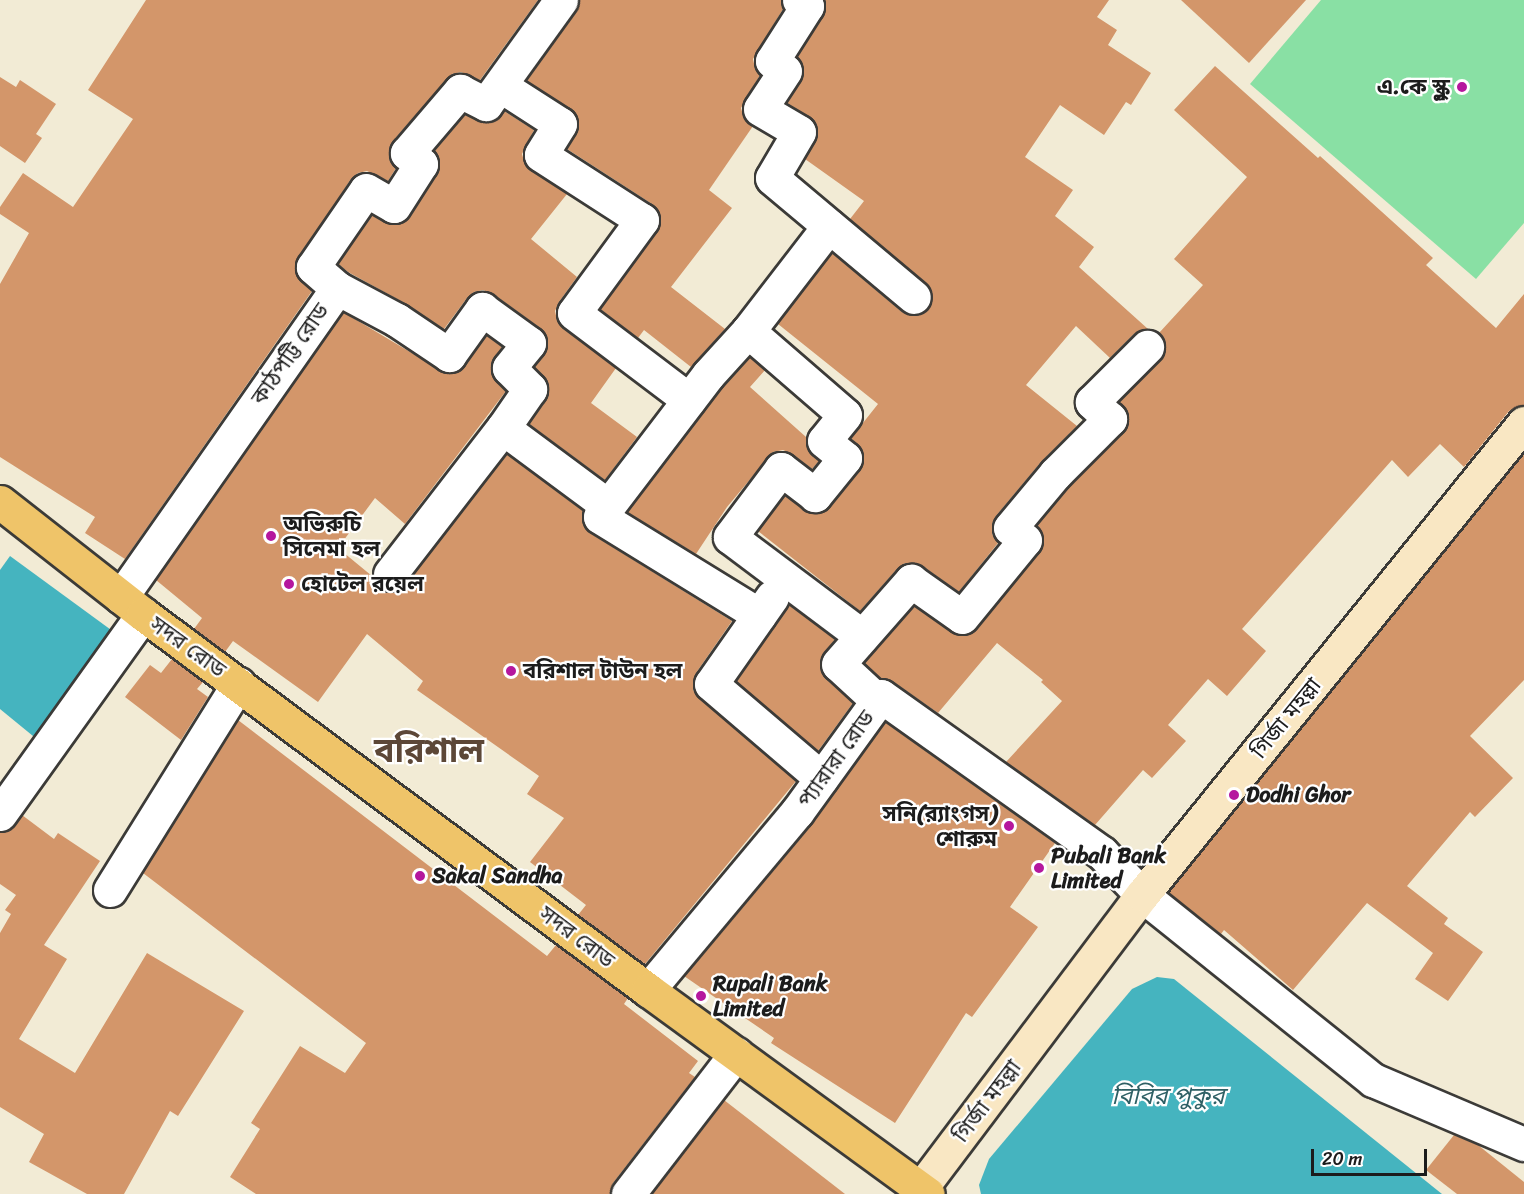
<!DOCTYPE html>
<meta charset="utf-8">
<style>
body{margin:0}
#map{position:relative;width:1524px;height:1194px;overflow:hidden;background:#f2ebd5;font-family:Sriracha,"Noto Sans Bengali",sans-serif}
div>[style]{position:absolute}
[style*='--x']{left:calc(var(--x)*1px);top:calc(var(--y)*1px);width:calc(var(--w)*1px);rotate:calc(var(--a)*1deg)}
.green>*{inset:0;background:#89e0a4}
.water>*{inset:0;background:#45b4bf}
.building>*{inset:0;background:#d3966a}
.roads{filter:drop-shadow(2px 0 #3c3b38) drop-shadow(-2px 0 #3c3b38) drop-shadow(0 2px #3c3b38) drop-shadow(0 -2px #3c3b38)}
.minor>*{height:33px;margin:-16.5px;padding:0 16.5px;transform-origin:16.5px;border-radius:16.5px;background:#fff}
.secondary>*{height:33px;margin:-16.5px;padding:0 16.5px;transform-origin:16.5px;border-radius:16.5px;background:#f9e7c3}
.primary>*{height:33px;margin:-16.5px;padding:0 16.5px;transform-origin:16.5px;border-radius:16.5px;background:#efc469}
.dots>*{width:16px;height:16px;translate:-50% -50%;box-sizing:border-box;border:3px solid #fff;border-radius:50%}
span{translate:-50% -50%;white-space:nowrap;text-align:center;line-height:1.15;-webkit-text-stroke:4.5px #fff;paint-order:stroke}
.poi-label{font-size:22px;color:#1c1c1c;font-weight:700}
.right{translate:-100% -50%;text-align:right}
.left{translate:0 -50%;text-align:left}
.street-label{font-size:22px;color:#1c1c1c}
.water-label{font-size:24px;color:#2e6065;font-style:italic}
.town-label{font-size:34px;color:#5c4737;font-weight:700}
.scale{position:absolute;left:1311px;top:1149px;width:116px;height:27px;box-sizing:border-box;border:3px solid #1c1c1c;border-top:0;padding-left:8px;font-size:18px;line-height:21px;white-space:nowrap;color:#1c1c1c;-webkit-text-stroke:4px #fff;paint-order:stroke}
</style>
<div id="map">
<div class="green">
<i style="clip-path:polygon(1321px 0,1524px 0,1524px 223px,1476px 279px,1250px 84px)"></i>
</div>
<div class="water">
<i style="clip-path:polygon(10px 556px,118px 635px,44px 745px,0 709px,0 570px)"></i>
<i style="clip-path:polygon(1157px 977px,1174px 979px,1442px 1194px,981px 1194px,979px 1185px,989px 1159px,1132px 989px)"></i>
</div>
<div class="building">
<i style="clip-path:polygon(146px 0,538px 0,480px 80px,461px 72px,452px 74px,393px 141px,389px 149px,389px 159px,396px 168px,388px 181px,367px 171px,358px 173px,351px 179px,295px 264px,296px 274px,312px 291px,125px 559px,85px 533px,95px 517px,0 457px,0 284px,29px 233px,0 214px,0 207px,23px 173px,73px 207px,133px 119px,88px 90px)"></i>
<i style="clip-path:polygon(579px 0,781px 0,783px 9px,753px 59px,755px 68px,760px 75px,741px 108px,744px 118px,753px 126px,709px 190px,732px 208px,671px 287px,725px 329px,691px 367px,644px 330px,638px 338px,600px 309px,657px 231px,661px 222px,659px 212px,652px 204px,567px 149px,579px 125px,576px 115px,526px 80px,576px 11px)"></i>
<i style="clip-path:polygon(824px 0,1109px 0,1097px 17px,1117px 30px,1108px 45px,1151px 73px,1131px 105px,1126px 102px,1104px 135px,1060px 105px,1025px 157px,1073px 190px,1055px 216px,1094px 247px,1079px 267px,1148px 329px,1134px 334px,1110px 358px,1076px 326px,1026px 385px,1077px 426px,1041px 462px,996px 516px,992px 524px,992px 534px,998px 543px,959px 592px,921px 565px,905px 563px,897px 569px,860px 611px,758px 531px,785px 495px,812px 513px,821px 513px,830px 507px,860px 469px,863px 462px,863px 452px,851px 438px,878px 404px,778px 324px,794px 303px,832px 253px,902px 312px,911px 315px,921px 314px,929px 309px,932px 300px,931px 290px,926px 283px,850px 219px,864px 201px,805px 159px,815px 141px,818px 132px,816px 123px,786px 103px,804px 73px,802px 64px,797px 57px,823px 16px)"></i>
<i style="clip-path:polygon(1181px 0,1306px 0,1249px 63px)"></i>
<i style="clip-path:polygon(1215px 66px,1318px 158px,1320px 156px,1433px 258px,1426px 265px,1496px 328px,1524px 294px,1524px 405px,1509px 411px,1464px 467px,1440px 444px,1408px 477px,1392px 460px,1242px 629px,1266px 651px,1227px 696px,1208px 679px,1168px 725px,1186px 741px,1152px 778px,1143px 770px,1095px 825px,1006px 762px,1062px 701px,1041px 682px,1043px 680px,997px 643px,938px 713px,892px 681px,880px 678px,864px 663px,914px 606px,959px 635px,969px 635px,976px 629px,1040px 551px,1044px 542px,1043px 534px,1037px 525px,1069px 487px,1124px 432px,1128px 423px,1128px 414px,1119px 402px,1161px 360px,1165px 352px,1165px 343px,1159px 333px,1203px 285px,1174px 259px,1247px 177px,1174px 110px)"></i>
<i style="clip-path:polygon(0 77px,16px 87px,20px 80px,56px 104px,36px 134px,42px 138px,25px 163px,0 146px)"></i>
<i style="clip-path:polygon(504px 111px,534px 130px,522px 154px,525px 164px,567px 194px,531px 239px,577px 277px,559px 302px,555px 311px,557px 320px,563px 328px,616px 368px,591px 403px,637px 437px,605px 480px,529px 424px,549px 391px,548px 383px,534px 367px,547px 346px,546px 336px,540px 328px,493px 294px,483px 290px,474px 292px,467px 298px,444px 329px,406px 304px,348px 272px,338px 264px,372px 215px,393px 225px,402px 223px,409px 217px,437px 174px,440px 165px,434px 151px,465px 114px,487px 123px,495px 120px)"></i>
<i style="clip-path:polygon(343px 312px,447px 374px,456px 372px,464px 366px,486px 335px,502px 347px,491px 364px,491px 373px,506px 391px,405px 524px,375px 498px,338px 548px,372px 576px,378px 588px,388px 593px,398px 591px,405px 585px,507px 454px,583px 511px,583px 525px,590px 533px,732px 621px,696px 673px,693px 690px,699px 698px,796px 781px,645px 964px,578px 915px,586px 905px,530px 862px,564px 818px,527px 794px,539px 776px,417px 690px,423px 681px,367px 634px,318px 702px,233px 641px,225px 652px,194px 629px,202px 618px,156px 580px)"></i>
<i style="clip-path:polygon(750px 357px,765px 370px,750px 387px,806px 437px,807px 448px,819px 461px,812px 469px,792px 454px,783px 450px,773px 452px,727px 507px,696px 554px,627px 512px,722px 387px)"></i>
<i style="clip-path:polygon(1524px 453px,1524px 680px,1470px 736px,1513px 778px,1475px 817px,1470px 812px,1407px 886px,1448px 918px,1444px 924px,1483px 952px,1448px 1001px,1415px 979px,1433px 953px,1367px 903px,1293px 990px,1224px 930px,1221px 934px,1168px 892px)"></i>
<i style="clip-path:polygon(789px 604px,835px 639px,820px 660px,820px 669px,825px 678px,853px 703px,818px 751px,736px 681px)"></i>
<i style="clip-path:polygon(172px 659px,203px 682px,197px 689px,208px 697px,181px 740px,125px 697px,150px 665px,161px 673px)"></i>
<i style="clip-path:polygon(238px 720px,547px 956px,556px 945px,628px 998px,624px 1004px,698px 1061px,689px 1073px,695px 1077px,613px 1183px,610px 1194px,256px 1194px,230px 1177px,260px 1129px,251px 1123px,300px 1046px,345px 1073px,366px 1043px,143px 873px)"></i>
<i style="clip-path:polygon(885px 722px,1055px 843px,1010px 907px,1038px 927px,972px 1017px,966px 1013px,895px 1123px,771px 1043px,774px 1038px,684px 976px,811px 824px)"></i>
<i style="clip-path:polygon(22px 815px,54px 839px,58px 833px,100px 861px,44px 945px,67px 959px,19px 1039px,75px 1073px,147px 953px,244px 1011px,178px 1116px,170px 1111px,124px 1194px,87px 1194px,29px 1162px,44px 1134px,0 1107px,0 933px,11px 914px,5px 910px,16px 895px,0 884px,0 832px,8px 831px)"></i>
<i style="clip-path:polygon(724px 1100px,845px 1194px,652px 1194px)"></i>
<i style="clip-path:polygon(1454px 1135px,1478px 1145px,1524px 1182px,1524px 1194px,1457px 1194px,1426px 1170px)"></i>
</div>
<div class="roads">
<div class="minor">
<i style="--x:799;--y:0;--w:10;--a:37"></i>
<i style="--x:807;--y:6;--w:65;--a:122.5"></i>
<i style="--x:772;--y:61;--w:16;--a:38"></i>
<i style="--x:785;--y:71;--w:45;--a:123.3"></i>
<i style="--x:760;--y:109;--w:45;--a:30.5"></i>
<i style="--x:799;--y:132;--w:53;--a:120.4"></i>
<i style="--x:772;--y:178;--w:185;--a:40"></i>
<i style="--x:501;--y:86;--w:70;--a:32.8"></i>
<i style="--x:560;--y:124;--w:36;--a:122"></i>
<i style="--x:541;--y:155;--w:120;--a:32.8"></i>
<i style="--x:642;--y:220;--w:115;--a:126.2"></i>
<i style="--x:574;--y:313;--w:144;--a:37.1"></i>
<i style="--x:829;--y:226;--w:133;--a:127.6"></i>
<i style="--x:748;--y:331;--w:128;--a:40.9"></i>
<i style="--x:845;--y:415;--w:33;--a:129"></i>
<i style="--x:824;--y:441;--w:27;--a:39"></i>
<i style="--x:845;--y:458;--w:48;--a:129"></i>
<i style="--x:815;--y:495;--w:43;--a:-142.6"></i>
<i style="--x:781;--y:469;--w:85;--a:126.9"></i>
<i style="--x:730;--y:537;--w:165;--a:36.9"></i>
<i style="--x:337;--y:288;--w:68;--a:28.1"></i>
<i style="--x:397;--y:320;--w:63;--a:33.9"></i>
<i style="--x:449;--y:355;--w:57;--a:-54.3"></i>
<i style="--x:482;--y:309;--w:58;--a:35.9"></i>
<i style="--x:529;--y:343;--w:32;--a:129"></i>
<i style="--x:509;--y:368;--w:30;--a:45"></i>
<i style="--x:530;--y:389;--w:47;--a:124.7"></i>
<i style="--x:748;--y:331;--w:59;--a:132.3"></i>
<i style="--x:708;--y:375;--w:178;--a:127.3"></i>
<i style="--x:600;--y:517;--w:187;--a:31.6"></i>
<i style="--x:390;--y:574;--w:185;--a:-52.3"></i>
<i style="--x:503;--y:428;--w:131;--a:36.6"></i>
<i style="--x:121;--y:597;--w:377;--a:-55"></i>
<i style="--x:337;--y:288;--w:32;--a:-139"></i>
<i style="--x:313;--y:267;--w:93;--a:-55.5"></i>
<i style="--x:366;--y:190;--w:32;--a:30"></i>
<i style="--x:394;--y:206;--w:50;--a:-57.3"></i>
<i style="--x:421;--y:164;--w:18;--a:-142"></i>
<i style="--x:407;--y:153;--w:82;--a:-49.5"></i>
<i style="--x:460;--y:91;--w:29;--a:27"></i>
<i style="--x:486;--y:104;--w:128;--a:-54.2"></i>
<i style="--x:772;--y:597;--w:106;--a:125"></i>
<i style="--x:711;--y:684;--w:145;--a:40.5"></i>
<i style="--x:878;--y:701;--w:54;--a:-137.2"></i>
<i style="--x:838;--y:664;--w:111;--a:-48.7"></i>
<i style="--x:911;--y:581;--w:62;--a:35.2"></i>
<i style="--x:962;--y:617;--w:99;--a:-50.7"></i>
<i style="--x:1025;--y:540;--w:19;--a:-141"></i>
<i style="--x:1010;--y:528;--w:70;--a:-50.2"></i>
<i style="--x:1055;--y:474;--w:78;--a:-45"></i>
<i style="--x:1110;--y:419;--w:25;--a:-137"></i>
<i style="--x:1092;--y:402;--w:78;--a:-45"></i>
<i style="--x:0;--y:814;--w:246;--a:-54.4"></i>
<i style="--x:110;--y:890;--w:243;--a:-58.1"></i>
<i style="--x:648;--y:990;--w:232;--a:-50.1"></i>
<i style="--x:797;--y:812;--w:143;--a:-54.1"></i>
<i style="--x:881;--y:696;--w:271;--a:35.4"></i>
<i style="--x:1102;--y:853;--w:58;--a:46.4"></i>
<i style="--x:1142;--y:895;--w:296;--a:38.7"></i>
<i style="--x:1373;--y:1080;--w:164;--a:23"></i>
<i style="--x:628;--y:1194;--w:177;--a:-52.4"></i>
</div>
<div class="secondary">
<i style="--x:921;--y:1188;--w:367;--a:-53"></i>
<i style="--x:1142;--y:895;--w:607;--a:-51.02"></i>
</div>
<div class="primary">
<i style="--x:0;--y:502;--w:182;--a:38.1"></i>
<i style="--x:143;--y:614;--w:630;--a:36.67"></i>
<i style="--x:648;--y:990;--w:346;--a:36.1"></i>
</div>
</div>
<div class="dots">
<i style="left:1462px;top:87px;background:#b5179e"></i>
<i style="left:271px;top:536px;background:#b5179e"></i>
<i style="left:289px;top:584px;background:#b5179e"></i>
<i style="left:511px;top:671px;background:#b5179e"></i>
<i style="left:1234px;top:795px;background:#b5179e"></i>
<i style="left:1009px;top:826px;background:#b5179e"></i>
<i style="left:1039px;top:868px;background:#b5179e"></i>
<i style="left:420px;top:876px;background:#b5179e"></i>
<i style="left:701px;top:996px;background:#b5179e"></i>
</div>
<div class="poi-label">
<span class="right" style="left:1450px;top:87px">এ.কে স্কুল</span>
<span class="left" style="left:283px;top:536px">অভিরুচি<br>সিনেমা হল</span>
<span class="left" style="left:301px;top:584px">হোটেল রয়েল</span>
<span class="left" style="left:523px;top:671px">বরিশাল টাউন হল</span>
<span class="left" style="left:1246px;top:795px">Dodhi Ghor</span>
<span class="right" style="left:997px;top:826px">সনি(র‌্যাংগস)<br>শোরুম</span>
<span class="left" style="left:1051px;top:868px">Pubali Bank<br>Limited</span>
<span class="left" style="left:432px;top:876px">Sakal Sandha</span>
<span class="left" style="left:713px;top:996px">Rupali Bank<br>Limited</span>
</div>
<div class="street-label">
<span style="left:290px;top:354px;rotate:-55deg">কাঠপট্টি রোড</span>
<span style="left:188px;top:647px;rotate:36deg">সদর রোড</span>
<span style="left:1286px;top:718px;rotate:-51deg">গির্জা মহল্লা</span>
<span style="left:836px;top:759px;rotate:-54deg">প্যারারা রোড</span>
<span style="left:577px;top:937px;rotate:37deg">সদর রোড</span>
<span style="left:987px;top:1101px;rotate:-53deg">গির্জা মহল্লা</span>
</div>
<div class="water-label">
<span style="left:1168px;top:1097px">বিবির পুকুর</span>
</div>
<div class="town-label">
<span style="left:429px;top:752px">বরিশাল</span>
</div>
<div class="scale">20 m</div>
</div>
